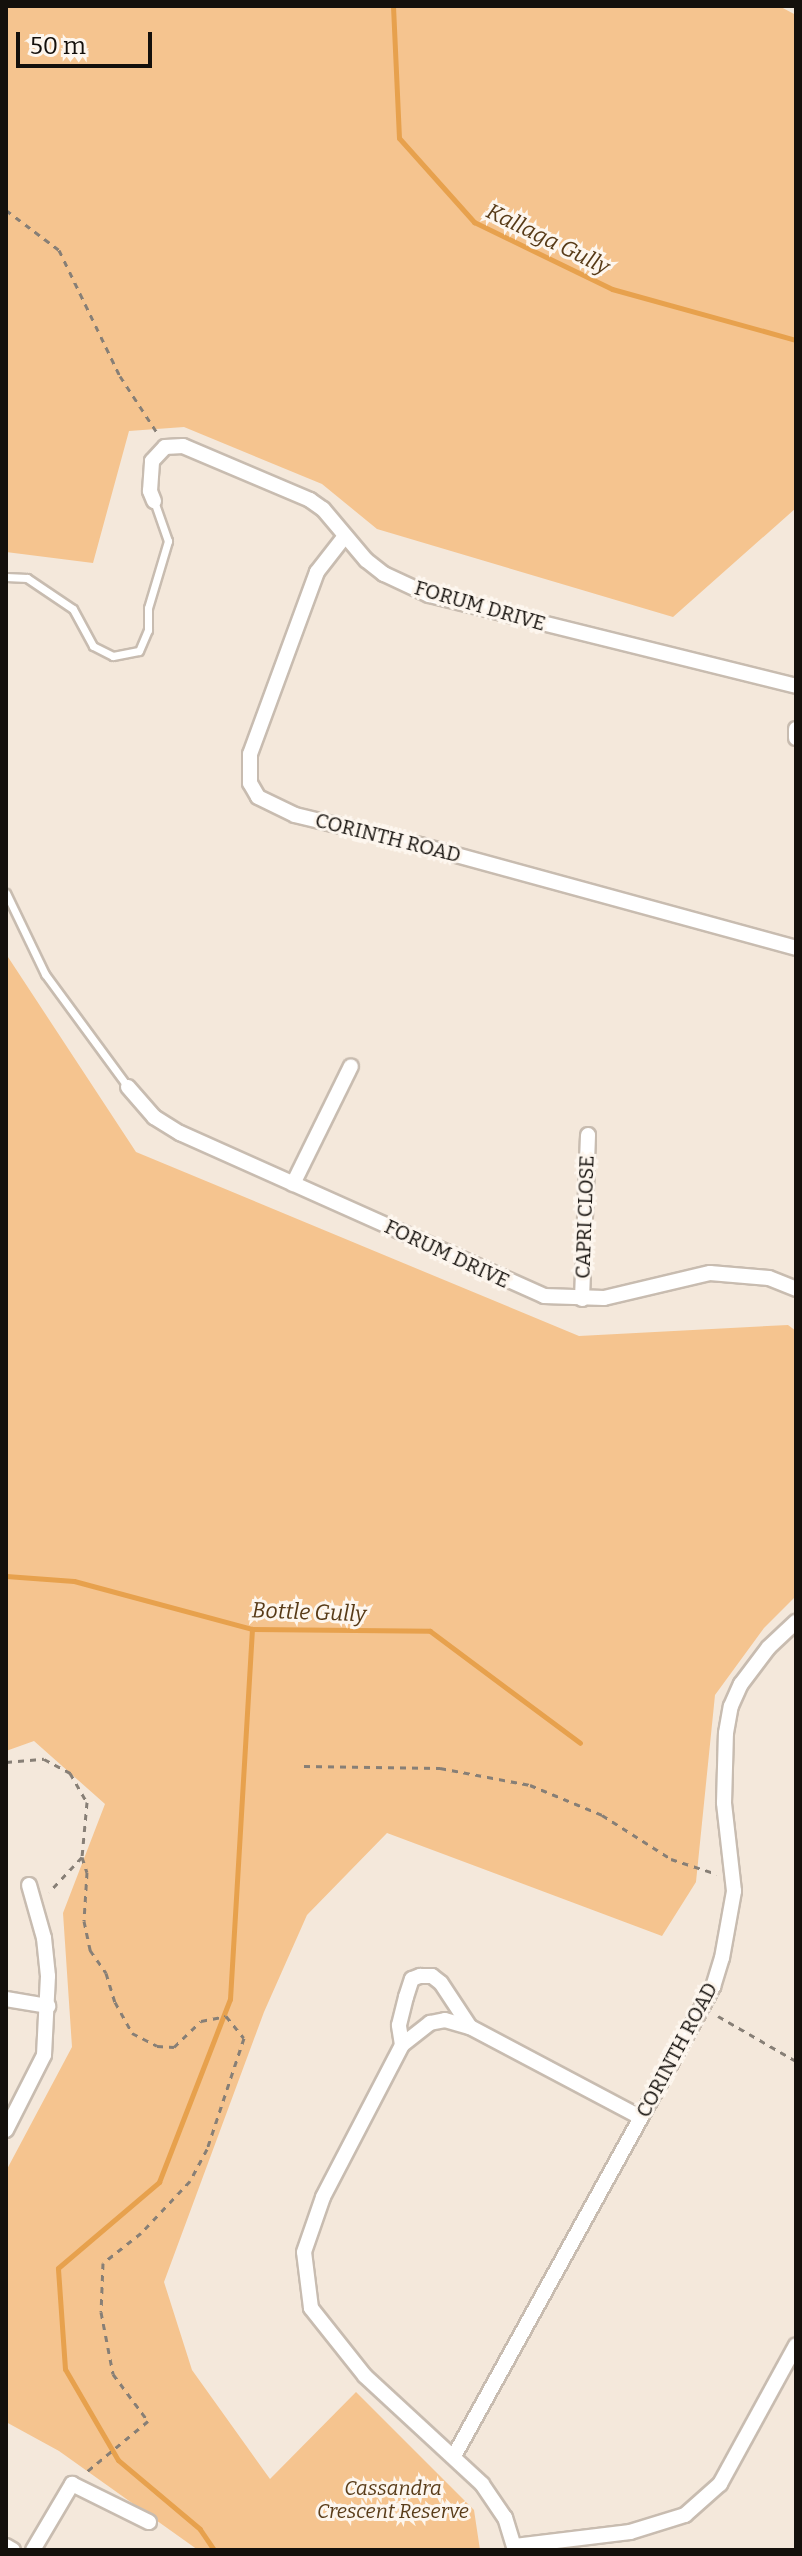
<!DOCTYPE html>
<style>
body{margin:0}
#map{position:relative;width:802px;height:2556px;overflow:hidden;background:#f4e8db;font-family:Bitter,serif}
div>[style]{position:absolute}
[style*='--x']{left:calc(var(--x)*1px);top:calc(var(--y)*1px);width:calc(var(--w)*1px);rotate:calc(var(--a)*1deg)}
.green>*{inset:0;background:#f5c48f}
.stream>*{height:5px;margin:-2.5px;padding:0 2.5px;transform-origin:2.5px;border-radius:2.5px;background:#e7a14d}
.path>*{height:3px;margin-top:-1.5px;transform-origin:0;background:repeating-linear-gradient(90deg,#877f76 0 6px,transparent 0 12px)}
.roads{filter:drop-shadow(2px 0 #c8bcb0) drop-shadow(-2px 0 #c8bcb0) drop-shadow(0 2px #c8bcb0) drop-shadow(0 -2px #c8bcb0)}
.service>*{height:7px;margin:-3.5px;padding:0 3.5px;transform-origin:3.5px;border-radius:3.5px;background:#fff}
.minor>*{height:14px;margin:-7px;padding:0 7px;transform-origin:7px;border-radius:7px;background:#fff}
span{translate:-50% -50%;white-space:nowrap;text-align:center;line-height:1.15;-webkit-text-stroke:6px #fdf6ee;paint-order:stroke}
.street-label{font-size:20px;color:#14100c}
.park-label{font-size:20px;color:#593c19;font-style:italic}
.water-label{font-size:22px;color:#573a17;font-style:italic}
.frame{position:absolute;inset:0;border:8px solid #14100c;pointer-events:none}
.scale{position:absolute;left:16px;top:32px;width:136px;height:36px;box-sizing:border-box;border:4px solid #14100c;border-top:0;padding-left:10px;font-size:24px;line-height:28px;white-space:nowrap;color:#14100c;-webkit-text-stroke:6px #fdf6ee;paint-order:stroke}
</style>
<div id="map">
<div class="green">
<i style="clip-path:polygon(6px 6px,779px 6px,796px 15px,796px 508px,673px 617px,377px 529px,322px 484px,184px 427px,129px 431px,93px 563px,6px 552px)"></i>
<i style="clip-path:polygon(6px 954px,136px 1152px,579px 1336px,788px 1325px,796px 1331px,796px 1596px,764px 1628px,715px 1695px,696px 1882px,662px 1936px,387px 1833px,307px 1915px,264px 2012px,164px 2282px,192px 2370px,270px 2479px,356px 2392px,474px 2510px,480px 2550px,198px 2550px,59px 2451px,6px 2422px,6px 2171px,72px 2047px,63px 1913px,105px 1804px,34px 1741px,6px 1751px)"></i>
</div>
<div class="stream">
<i style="--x:393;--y:6;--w:132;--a:87.4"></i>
<i style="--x:399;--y:138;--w:113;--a:48.2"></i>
<i style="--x:474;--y:222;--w:153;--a:25.9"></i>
<i style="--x:612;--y:289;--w:191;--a:15.5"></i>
<i style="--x:6;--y:1576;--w:68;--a:4.2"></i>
<i style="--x:74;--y:1581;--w:184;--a:15.1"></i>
<i style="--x:252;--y:1629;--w:178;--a:0.6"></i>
<i style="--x:430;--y:1631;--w:187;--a:36.7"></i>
<i style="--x:214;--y:2550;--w:25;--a:-124"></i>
<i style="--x:200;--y:2529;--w:107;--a:-139.9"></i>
<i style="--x:118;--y:2460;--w:105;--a:-120.2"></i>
<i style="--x:65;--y:2369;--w:101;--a:-94"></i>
<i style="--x:58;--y:2268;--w:133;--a:-40.4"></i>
<i style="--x:159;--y:2182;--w:196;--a:-68.8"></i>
<i style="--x:230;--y:1999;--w:371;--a:-86.6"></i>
</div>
<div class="path">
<i style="--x:6;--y:210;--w:66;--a:37"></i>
<i style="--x:59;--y:250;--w:140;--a:64.2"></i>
<i style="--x:120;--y:376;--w:69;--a:56.8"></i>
<i style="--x:6;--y:1762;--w:38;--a:-5"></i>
<i style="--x:44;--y:1759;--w:30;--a:28"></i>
<i style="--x:70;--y:1773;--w:34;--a:60"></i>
<i style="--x:87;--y:1802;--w:55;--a:95.2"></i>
<i style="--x:82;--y:1857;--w:48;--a:133.3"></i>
<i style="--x:304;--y:1766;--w:136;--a:0.8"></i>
<i style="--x:440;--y:1768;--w:92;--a:10.7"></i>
<i style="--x:530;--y:1785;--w:78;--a:22.6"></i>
<i style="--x:602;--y:1815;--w:82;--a:32.5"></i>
<i style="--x:671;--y:1859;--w:48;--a:18.1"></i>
<i style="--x:82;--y:1857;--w:16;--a:72"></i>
<i style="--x:87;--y:1872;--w:49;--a:93.5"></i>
<i style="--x:84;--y:1921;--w:30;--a:78"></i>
<i style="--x:90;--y:1950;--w:28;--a:55"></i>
<i style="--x:106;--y:1973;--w:30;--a:73"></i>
<i style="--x:115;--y:2002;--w:35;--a:61"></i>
<i style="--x:132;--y:2033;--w:28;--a:27"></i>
<i style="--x:157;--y:2046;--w:17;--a:3"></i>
<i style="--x:174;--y:2047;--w:37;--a:-44"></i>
<i style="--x:201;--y:2021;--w:25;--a:-11"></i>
<i style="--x:226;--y:2016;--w:28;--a:51"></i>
<i style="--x:244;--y:2038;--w:117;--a:108.4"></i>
<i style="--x:207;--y:2149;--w:36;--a:118"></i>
<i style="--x:190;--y:2181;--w:71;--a:133.3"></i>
<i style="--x:141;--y:2233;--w:48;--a:141.7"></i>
<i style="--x:103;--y:2263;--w:49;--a:92.3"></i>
<i style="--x:101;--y:2312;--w:63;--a:79"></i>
<i style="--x:113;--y:2374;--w:59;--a:53.3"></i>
<i style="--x:148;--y:2421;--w:83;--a:140.4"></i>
<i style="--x:718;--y:2016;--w:90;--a:30"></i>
</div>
<div class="roads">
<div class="service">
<i style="--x:6;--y:577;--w:21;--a:3"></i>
<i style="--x:27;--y:578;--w:55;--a:34"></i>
<i style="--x:73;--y:609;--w:42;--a:61.6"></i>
<i style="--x:93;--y:646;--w:22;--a:27"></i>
<i style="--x:113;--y:656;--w:26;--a:-11"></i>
<i style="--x:139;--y:651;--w:23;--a:-67"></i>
<i style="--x:148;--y:630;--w:22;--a:-90"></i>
<i style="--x:148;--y:608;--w:70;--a:-73.4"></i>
<i style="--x:168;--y:541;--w:42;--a:-109.3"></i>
<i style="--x:6;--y:893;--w:90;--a:64.3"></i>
<i style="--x:45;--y:974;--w:140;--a:53.7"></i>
</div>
<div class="minor">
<i style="--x:154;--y:501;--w:11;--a:-112"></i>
<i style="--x:150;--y:491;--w:30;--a:-86"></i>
<i style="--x:152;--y:461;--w:19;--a:-47"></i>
<i style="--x:165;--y:447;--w:18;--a:-3"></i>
<i style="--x:183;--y:446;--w:138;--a:23"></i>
<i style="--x:310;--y:500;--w:16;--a:35"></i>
<i style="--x:323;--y:509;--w:67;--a:49.9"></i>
<i style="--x:366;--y:560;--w:23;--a:38"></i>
<i style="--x:384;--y:574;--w:50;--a:25"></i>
<i style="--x:429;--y:595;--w:378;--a:13.9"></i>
<i style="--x:345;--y:536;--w:46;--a:127.9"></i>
<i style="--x:317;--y:572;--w:194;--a:110.2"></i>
<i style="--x:250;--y:754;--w:29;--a:90"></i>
<i style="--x:250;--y:783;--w:16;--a:60"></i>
<i style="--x:258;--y:797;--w:41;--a:25.9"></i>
<i style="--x:295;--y:815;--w:129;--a:13.5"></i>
<i style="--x:420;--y:845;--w:390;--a:15.3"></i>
<i style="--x:796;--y:729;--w:9;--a:90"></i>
<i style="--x:128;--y:1087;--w:40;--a:49"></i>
<i style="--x:154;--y:1117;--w:31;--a:32"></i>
<i style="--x:180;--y:1133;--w:399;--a:24.1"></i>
<i style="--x:544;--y:1296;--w:60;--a:1.9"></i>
<i style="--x:604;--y:1298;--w:109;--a:-13.3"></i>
<i style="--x:710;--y:1273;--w:59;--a:4.8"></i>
<i style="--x:769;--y:1278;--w:29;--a:22"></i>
<i style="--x:293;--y:1184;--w:131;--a:-63.8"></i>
<i style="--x:582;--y:1299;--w:164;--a:-87.9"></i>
<i style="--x:6;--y:1999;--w:43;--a:9.5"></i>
<i style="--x:402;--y:2045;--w:20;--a:-99"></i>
<i style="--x:399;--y:2025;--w:29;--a:-76"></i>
<i style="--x:406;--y:1997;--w:19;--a:-72"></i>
<i style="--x:412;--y:1979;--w:9;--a:-21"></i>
<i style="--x:420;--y:1976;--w:12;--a:0"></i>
<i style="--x:432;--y:1976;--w:11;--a:38"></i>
<i style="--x:441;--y:1983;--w:53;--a:56.6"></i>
<i style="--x:6;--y:2130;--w:84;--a:-63.1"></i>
<i style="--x:44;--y:2055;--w:79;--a:-87.1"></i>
<i style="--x:48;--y:1976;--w:38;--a:-96"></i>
<i style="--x:44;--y:1938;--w:55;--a:-105.8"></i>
<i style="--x:454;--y:2456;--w:536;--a:-61.09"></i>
<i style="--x:713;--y:1987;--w:30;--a:-73"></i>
<i style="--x:722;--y:1958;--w:68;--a:-79.8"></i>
<i style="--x:734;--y:1891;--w:89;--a:-96.5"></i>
<i style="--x:724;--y:1803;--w:70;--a:-88.4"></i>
<i style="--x:726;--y:1733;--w:27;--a:-80"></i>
<i style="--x:731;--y:1706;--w:24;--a:-66"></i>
<i style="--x:741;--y:1684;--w:46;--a:-52.9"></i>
<i style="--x:769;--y:1647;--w:37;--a:-43"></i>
<i style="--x:6;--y:2546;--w:8;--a:30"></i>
<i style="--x:515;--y:2546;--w:116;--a:-6.9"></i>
<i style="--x:630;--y:2532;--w:58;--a:-17.2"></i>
<i style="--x:685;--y:2515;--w:47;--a:-41.5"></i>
<i style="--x:720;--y:2484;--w:158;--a:-61.3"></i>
<i style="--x:33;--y:2550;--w:77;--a:-59.4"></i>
<i style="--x:72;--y:2484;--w:86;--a:26.3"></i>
<i style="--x:515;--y:2550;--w:34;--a:-107"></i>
<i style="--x:505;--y:2518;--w:41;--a:-124.1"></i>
<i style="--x:482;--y:2484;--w:159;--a:-137.3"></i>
<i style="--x:365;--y:2376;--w:87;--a:-128.5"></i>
<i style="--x:311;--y:2308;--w:56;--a:-97.1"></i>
<i style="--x:304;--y:2252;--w:58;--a:-70.9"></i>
<i style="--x:323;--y:2197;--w:171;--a:-62.5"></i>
<i style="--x:402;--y:2045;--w:36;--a:-38"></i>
<i style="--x:430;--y:2023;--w:15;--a:-11"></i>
<i style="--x:445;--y:2020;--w:26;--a:16"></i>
<i style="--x:470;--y:2027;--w:192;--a:27.9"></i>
</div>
</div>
<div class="street-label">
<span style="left:480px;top:606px;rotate:16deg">FORUM DRIVE</span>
<span style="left:388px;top:838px;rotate:14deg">CORINTH ROAD</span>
<span style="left:585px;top:1217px;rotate:-88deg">CAPRI CLOSE</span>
<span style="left:447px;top:1254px;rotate:25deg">FORUM DRIVE</span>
<span style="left:677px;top:2050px;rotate:-62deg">CORINTH ROAD</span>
</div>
<div class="park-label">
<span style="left:393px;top:2500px">Cassandra<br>Crescent Reserve</span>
</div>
<div class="water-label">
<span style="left:548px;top:239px;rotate:26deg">Kallaga Gully</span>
<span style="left:309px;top:1612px;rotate:2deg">Bottle Gully</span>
</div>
<div class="frame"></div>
<div class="scale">50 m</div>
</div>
